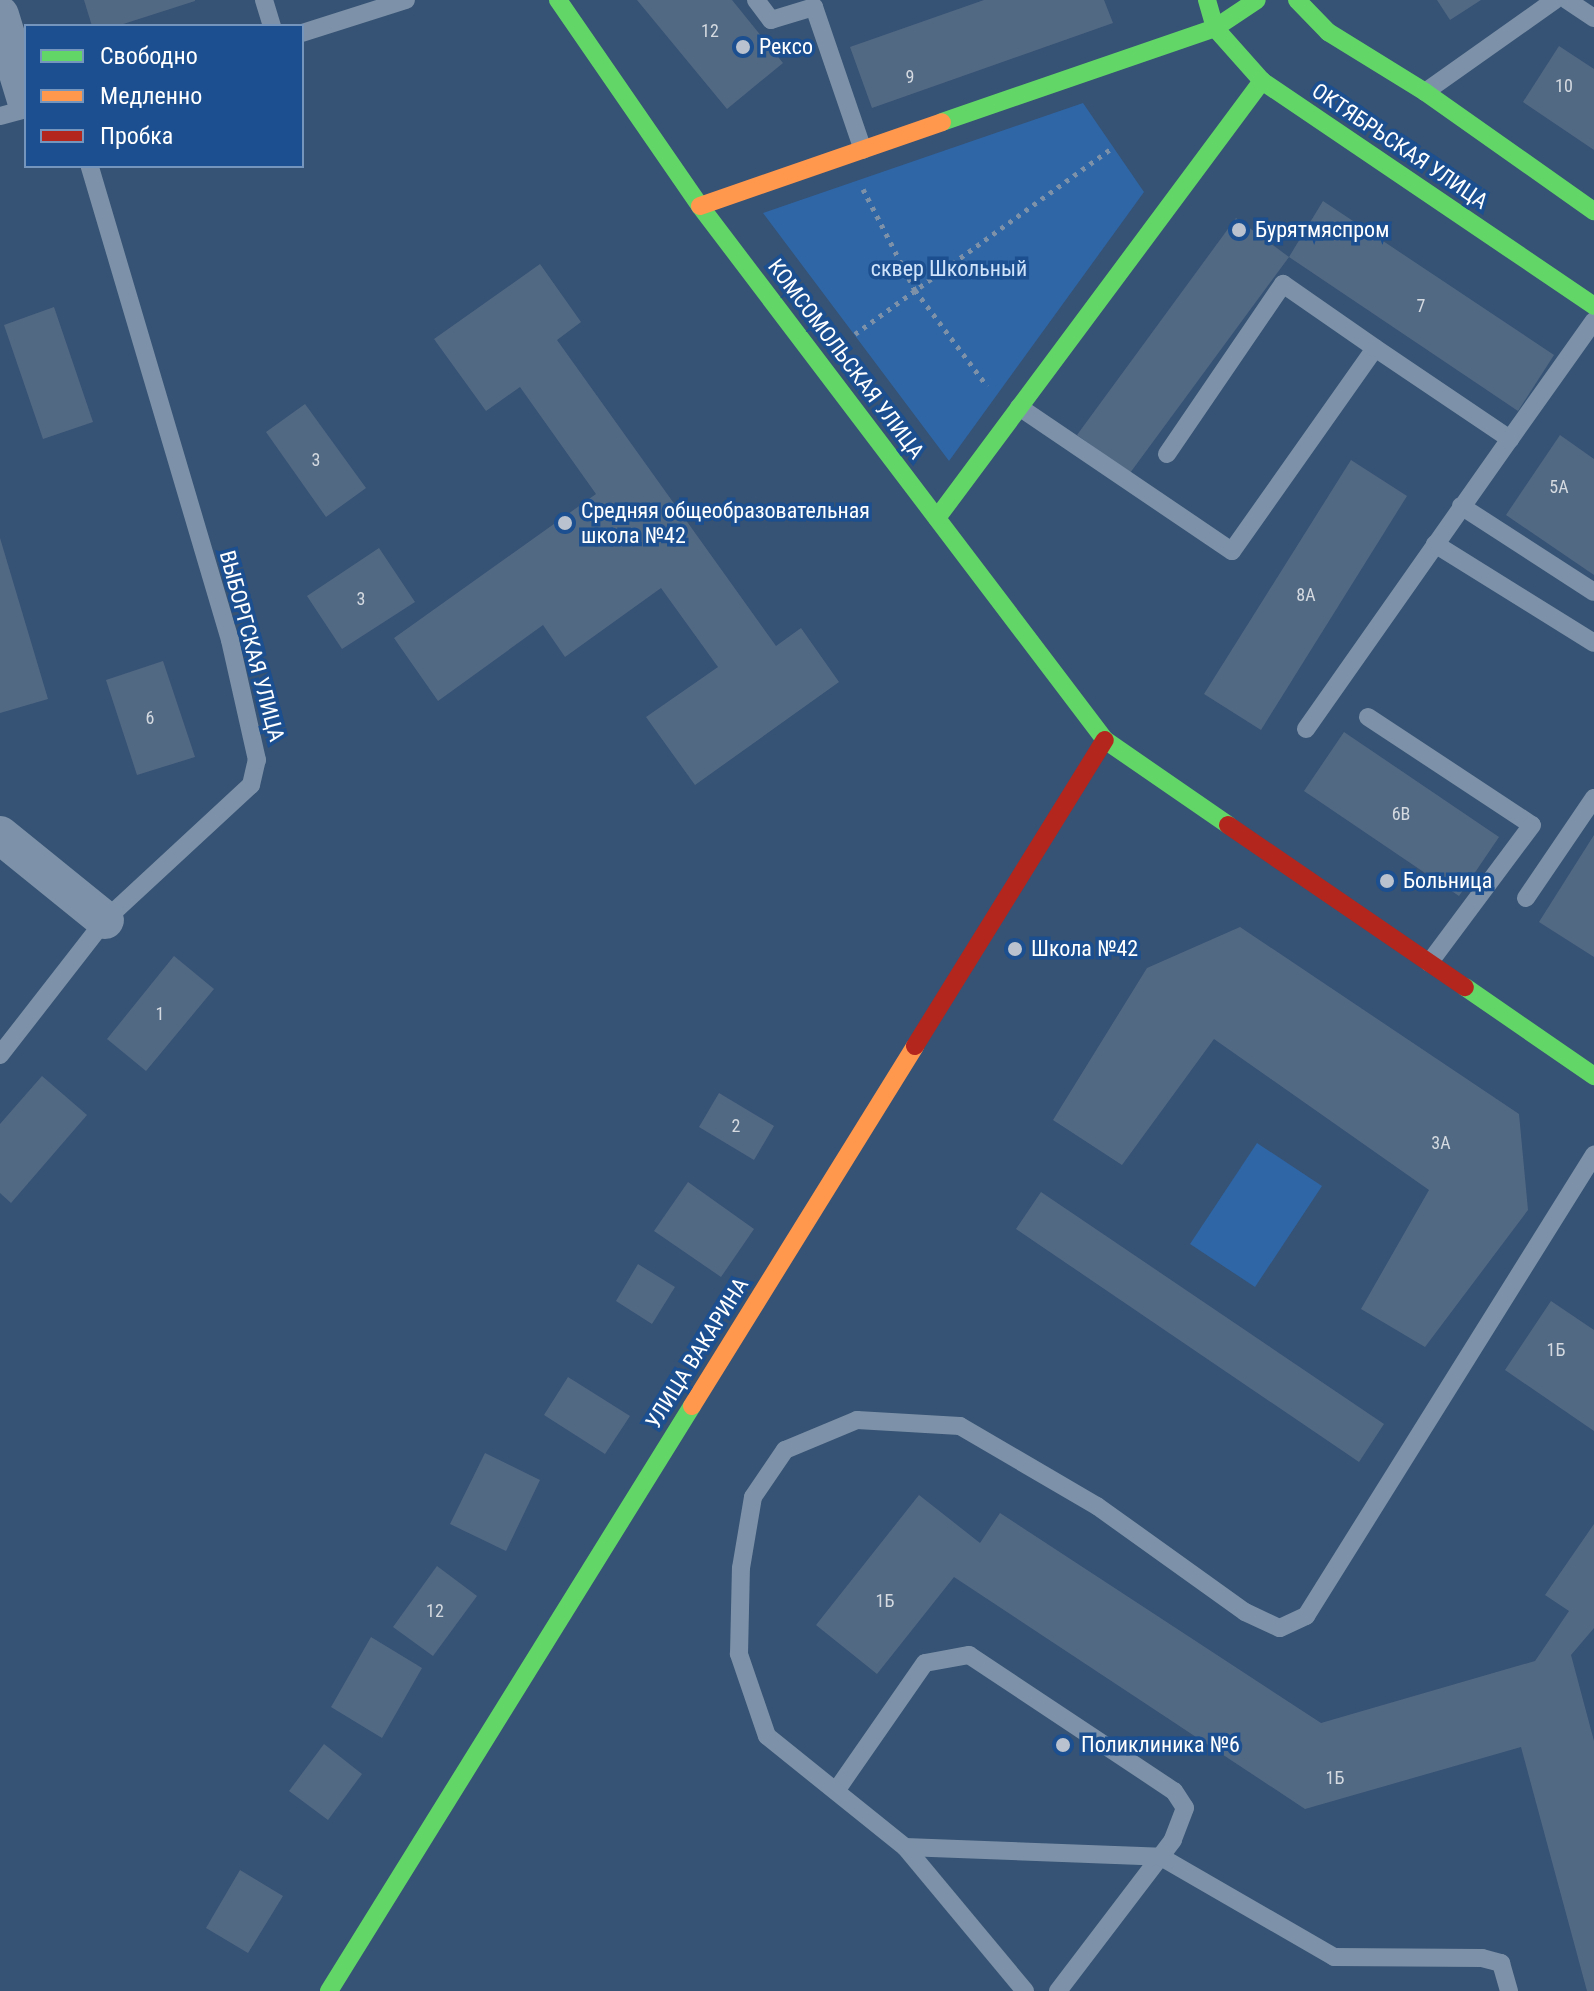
<!DOCTYPE html>
<meta charset="utf-8">
<style>
body{margin:0}
#map{position:relative;width:1594px;height:1991px;overflow:hidden;background:#365274;font-family:"Roboto Condensed",sans-serif}
div>[style]{position:absolute}
[style*='--x']{left:calc(var(--x)*1px);top:calc(var(--y)*1px);width:calc(var(--w)*1px);rotate:calc(var(--a)*1deg)}
.green>*{inset:0;background:#2f66a5}
.building>*{inset:0;background:#526984}
.path>*{height:5px;margin-top:-2.5px;transform-origin:0;background:repeating-linear-gradient(90deg,#7d92a8 0 4px,transparent 0 10px)}
.lane>*{height:18px;margin:-9px;padding:0 9px;transform-origin:9px;border-radius:9px;background:#7d92a8}
.street>*{height:38px;margin:-19px;padding:0 19px;transform-origin:19px;border-radius:19px;background:#7d92a8}
.fast>*{height:18px;margin:-9px;padding:0 9px;transform-origin:9px;border-radius:9px;background:#63d668}
.slow>*{height:18px;margin:-9px;padding:0 9px;transform-origin:9px;border-radius:9px;background:#ff974d}
.jam>*{height:18px;margin:-9px;padding:0 9px;transform-origin:9px;border-radius:9px;background:#b3261e}
.dots>*{width:22px;height:22px;translate:-50% -50%;box-sizing:border-box;border:4px solid #1b4f8f;border-radius:50%}
span{translate:-50% -50%;white-space:nowrap;text-align:center;line-height:1.15;-webkit-text-stroke:7px #1b4f8f;paint-order:stroke}
.number-label{font-size:18px;color:#d4dae0}
.number-label span{-webkit-text-stroke-width:0}
.poi-label{font-size:22px;color:#fff}
.left{translate:0 -50%;text-align:left}
.street-label{font-size:22px;color:#fff}
.park-label{font-size:22px;color:#cfe3fa}
.legend{position:absolute;left:24px;top:24px;width:280px;height:144px;box-sizing:border-box;background:#1b4f8f;border:2px solid #7695bc;margin:0;padding:10px 14px;list-style:none;font-size:24px;color:#fff}
.legend li{display:flex;align-items:center;gap:16px;height:40px}
.legend b{width:40px;border:2px solid #7695bc}
</style>
<div id="map">
<div class="green">
<i style="clip-path:polygon(1083px 103px,1144px 192px,949px 461px,763px 213px)"></i>
<i style="clip-path:polygon(1257px 1143px,1322px 1186px,1255px 1287px,1190px 1244px)"></i>
</div>
<div class="building">
<i style="clip-path:polygon(84px 0,195px 0,195px 1px,117px 26px,92px 26px)"></i>
<i style="clip-path:polygon(637px 0,732px 0,783px 63px,727px 109px)"></i>
<i style="clip-path:polygon(984px 0,1104px 0,1113px 23px,872px 108px,850px 47px)"></i>
<i style="clip-path:polygon(1437px 0,1481px 0,1450px 20px)"></i>
<i style="clip-path:polygon(1559px 46px,1594px 69px,1594px 150px,1523px 102px)"></i>
<i style="clip-path:polygon(1323px 201px,1554px 355px,1518px 411px,1289px 257px)"></i>
<i style="clip-path:polygon(1236px 218px,1289px 257px,1130px 473px,1077px 435px)"></i>
<i style="clip-path:polygon(540px 264px,581px 322px,557px 340px,776px 646px,801px 628px,839px 682px,695px 785px,646px 717px,718px 667px,661px 588px,565px 657px,543px 625px,438px 701px,394px 638px,596px 494px,520px 387px,486px 411px,434px 339px)"></i>
<i style="clip-path:polygon(54px 307px,93px 422px,43px 439px,4px 325px)"></i>
<i style="clip-path:polygon(305px 404px,366px 488px,326px 517px,266px 432px)"></i>
<i style="clip-path:polygon(1560px 435px,1594px 459px,1594px 575px,1506px 515px)"></i>
<i style="clip-path:polygon(1351px 460px,1407px 496px,1261px 730px,1204px 694px)"></i>
<i style="clip-path:polygon(0 538px,48px 699px,0 713px)"></i>
<i style="clip-path:polygon(379px 548px,415px 602px,342px 649px,307px 596px)"></i>
<i style="clip-path:polygon(163px 661px,195px 757px,137px 775px,106px 680px)"></i>
<i style="clip-path:polygon(1344px 732px,1499px 837px,1459px 896px,1304px 791px)"></i>
<i style="clip-path:polygon(1594px 835px,1594px 957px,1539px 922px)"></i>
<i style="clip-path:polygon(1240px 927px,1519px 1114px,1528px 1210px,1425px 1347px,1361px 1309px,1429px 1190px,1214px 1039px,1122px 1165px,1053px 1120px,1147px 968px)"></i>
<i style="clip-path:polygon(174px 956px,214px 989px,146px 1071px,107px 1039px)"></i>
<i style="clip-path:polygon(42px 1076px,87px 1115px,11px 1203px,0 1193px,0 1124px)"></i>
<i style="clip-path:polygon(719px 1093px,774px 1126px,754px 1160px,699px 1127px)"></i>
<i style="clip-path:polygon(688px 1182px,754px 1229px,721px 1277px,654px 1231px)"></i>
<i style="clip-path:polygon(1041px 1192px,1384px 1424px,1359px 1462px,1016px 1229px)"></i>
<i style="clip-path:polygon(638px 1264px,675px 1287px,652px 1324px,616px 1301px)"></i>
<i style="clip-path:polygon(1551px 1301px,1594px 1330px,1594px 1431px,1505px 1370px)"></i>
<i style="clip-path:polygon(568px 1377px,630px 1416px,605px 1454px,544px 1415px)"></i>
<i style="clip-path:polygon(485px 1453px,540px 1480px,506px 1551px,450px 1524px)"></i>
<i style="clip-path:polygon(919px 1495px,980px 1543px,1000px 1513px,1321px 1723px,1535px 1661px,1569px 1611px,1545px 1595px,1594px 1524px,1594px 1628px,1571px 1655px,1594px 1741px,1594px 1991px,1587px 1991px,1521px 1747px,1305px 1809px,954px 1577px,877px 1674px,816px 1625px)"></i>
<i style="clip-path:polygon(437px 1566px,477px 1596px,433px 1656px,393px 1627px)"></i>
<i style="clip-path:polygon(371px 1637px,422px 1668px,382px 1738px,331px 1707px)"></i>
<i style="clip-path:polygon(324px 1744px,362px 1774px,328px 1820px,289px 1791px)"></i>
<i style="clip-path:polygon(240px 1870px,283px 1896px,248px 1953px,206px 1928px)"></i>
</div>
<div class="path">
<i style="--x:863;--y:189;--w:114;--a:62.8"></i>
<i style="--x:915;--y:290;--w:120;--a:53.1"></i>
<i style="--x:855;--y:334;--w:319;--a:-35.9"></i>
</div>
<div class="lane">
<i style="--x:264;--y:0;--w:27;--a:73"></i>
<i style="--x:756;--y:0;--w:25;--a:53"></i>
<i style="--x:771;--y:20;--w:45;--a:-16.8"></i>
<i style="--x:814;--y:7;--w:151;--a:71.1"></i>
<i style="--x:1567;--y:0;--w:32;--a:34"></i>
<i style="--x:302;--y:33;--w:109;--a:-17.6"></i>
<i style="--x:1425;--y:92;--w:159;--a:-35.3"></i>
<i style="--x:0;--y:116;--w:27;--a:-15"></i>
<i style="--x:1019;--y:407;--w:257;--a:34.1"></i>
<i style="--x:1232;--y:551;--w:248;--a:-54.8"></i>
<i style="--x:1375;--y:348;--w:163;--a:34"></i>
<i style="--x:1510;--y:439;--w:145;--a:-54.6"></i>
<i style="--x:1167;--y:454;--w:206;--a:-55.7"></i>
<i style="--x:1283;--y:284;--w:112;--a:34.8"></i>
<i style="--x:1461;--y:506;--w:158;--a:32.9"></i>
<i style="--x:1435;--y:544;--w:187;--a:31.9"></i>
<i style="--x:1368;--y:717;--w:196;--a:33.4"></i>
<i style="--x:1532;--y:825;--w:172;--a:126.7"></i>
<i style="--x:1306;--y:729;--w:355;--a:-54.9"></i>
<i style="--x:1526;--y:898;--w:121;--a:-55.8"></i>
<i style="--x:0;--y:1055;--w:171;--a:-52.1"></i>
<i style="--x:105;--y:920;--w:199;--a:-42.8"></i>
<i style="--x:251;--y:785;--w:26;--a:-77"></i>
<i style="--x:257;--y:760;--w:123;--a:-102.7"></i>
<i style="--x:230;--y:640;--w:494;--a:-106.5"></i>
<i style="--x:838;--y:1788;--w:152;--a:-55.2"></i>
<i style="--x:925;--y:1663;--w:45;--a:-10.3"></i>
<i style="--x:969;--y:1655;--w:246;--a:33.6"></i>
<i style="--x:1174;--y:1791;--w:20;--a:57"></i>
<i style="--x:1185;--y:1808;--w:34;--a:111"></i>
<i style="--x:1173;--y:1840;--w:190;--a:127.3"></i>
<i style="--x:905;--y:1847;--w:256;--a:2.2"></i>
<i style="--x:1161;--y:1857;--w:200;--a:30"></i>
<i style="--x:1334;--y:1957;--w:148;--a:0.4"></i>
<i style="--x:1482;--y:1958;--w:20;--a:15"></i>
<i style="--x:1501;--y:1963;--w:29;--a:74"></i>
<i style="--x:1025;--y:1991;--w:187;--a:-129.8"></i>
<i style="--x:905;--y:1847;--w:177;--a:-141.2"></i>
<i style="--x:767;--y:1736;--w:87;--a:-108.9"></i>
<i style="--x:739;--y:1654;--w:86;--a:-88.7"></i>
<i style="--x:741;--y:1568;--w:72;--a:-80.4"></i>
<i style="--x:753;--y:1497;--w:57;--a:-55.8"></i>
<i style="--x:785;--y:1450;--w:78;--a:-22.6"></i>
<i style="--x:857;--y:1420;--w:103;--a:3.3"></i>
<i style="--x:960;--y:1426;--w:159;--a:30.3"></i>
<i style="--x:1097;--y:1506;--w:182;--a:35.6"></i>
<i style="--x:1245;--y:1612;--w:38;--a:25"></i>
<i style="--x:1280;--y:1628;--w:29;--a:-25"></i>
<i style="--x:1306;--y:1616;--w:544;--a:-58.01"></i>
</div>
<div class="street">
<i style="--x:0;--y:15;--w:89;--a:73"></i>
<i style="--x:0;--y:835;--w:135;--a:39"></i>
</div>
<div class="fast">
<i style="--x:558;--y:0;--w:250;--a:55.4"></i>
<i style="--x:700;--y:206;--w:670;--a:52.82"></i>
<i style="--x:1105;--y:740;--w:150;--a:34.6"></i>
<i style="--x:1207;--y:0;--w:29;--a:74"></i>
<i style="--x:1215;--y:28;--w:71;--a:48.4"></i>
<i style="--x:1262;--y:81;--w:401;--a:34.1"></i>
<i style="--x:1297;--y:0;--w:45;--a:45.9"></i>
<i style="--x:1328;--y:32;--w:114;--a:31.7"></i>
<i style="--x:1425;--y:92;--w:207;--a:35.2"></i>
<i style="--x:942;--y:122;--w:289;--a:-19"></i>
<i style="--x:1215;--y:28;--w:50;--a:-33.7"></i>
<i style="--x:937;--y:518;--w:545;--a:-53.36"></i>
<i style="--x:1465;--y:987;--w:157;--a:34.6"></i>
<i style="--x:329;--y:1991;--w:688;--a:-58.18"></i>
</div>
<div class="slow">
<i style="--x:700;--y:206;--w:256;--a:-19.1"></i>
<i style="--x:692;--y:1406;--w:423;--a:-58.2"></i>
</div>
<div class="jam">
<i style="--x:1228;--y:825;--w:287;--a:34.4"></i>
<i style="--x:915;--y:1046;--w:360;--a:-58.2"></i>
</div>
<div class="dots">
<i style="left:743px;top:47px;background:#b9c2ce"></i>
<i style="left:1239px;top:230px;background:#b9c2ce"></i>
<i style="left:565px;top:523px;background:#b9c2ce"></i>
<i style="left:1387px;top:881px;background:#b9c2ce"></i>
<i style="left:1015px;top:949px;background:#b9c2ce"></i>
<i style="left:1063px;top:1745px;background:#b9c2ce"></i>
</div>
<div class="number-label">
<span style="left:710px;top:31px">12</span>
<span style="left:910px;top:77px">9</span>
<span style="left:1564px;top:86px">10</span>
<span style="left:1421px;top:306px">7</span>
<span style="left:316px;top:460px">3</span>
<span style="left:1559px;top:487px">5А</span>
<span style="left:1306px;top:595px">8А</span>
<span style="left:361px;top:599px">3</span>
<span style="left:150px;top:718px">6</span>
<span style="left:1401px;top:814px">6В</span>
<span style="left:160px;top:1014px">1</span>
<span style="left:736px;top:1126px">2</span>
<span style="left:1441px;top:1143px">3А</span>
<span style="left:1556px;top:1350px">1Б</span>
<span style="left:885px;top:1601px">1Б</span>
<span style="left:435px;top:1611px">12</span>
<span style="left:1335px;top:1778px">1Б</span>
</div>
<div class="poi-label">
<span class="left" style="left:759px;top:47px">Рексо</span>
<span class="left" style="left:1255px;top:230px">Бурятмяспром</span>
<span class="left" style="left:581px;top:523px">Средняя общеобразовательная<br>школа №42</span>
<span class="left" style="left:1403px;top:881px">Больница</span>
<span class="left" style="left:1031px;top:949px">Школа №42</span>
<span class="left" style="left:1081px;top:1745px">Поликлиника №6</span>
</div>
<div class="street-label">
<span style="left:1400px;top:146px;rotate:34deg">ОКТЯБРЬСКАЯ УЛИЦА</span>
<span style="left:846px;top:359px;rotate:53deg">КОМСОМОЛЬСКАЯ УЛИЦА</span>
<span style="left:252px;top:646px;rotate:75deg">ВЫБОРГСКАЯ УЛИЦА</span>
<span style="left:697px;top:1353px;rotate:-58deg">УЛИЦА ВАКАРИНА</span>
</div>
<div class="park-label">
<span style="left:949px;top:269px">сквер Школьный</span>
</div>
<ul class="legend">
<li><b style="height:10px;background:#63d668"></b>Свободно</li>
<li><b style="height:10px;background:#ff974d"></b>Медленно</li>
<li><b style="height:10px;background:#b3261e"></b>Пробка</li>
</ul>
</div>
